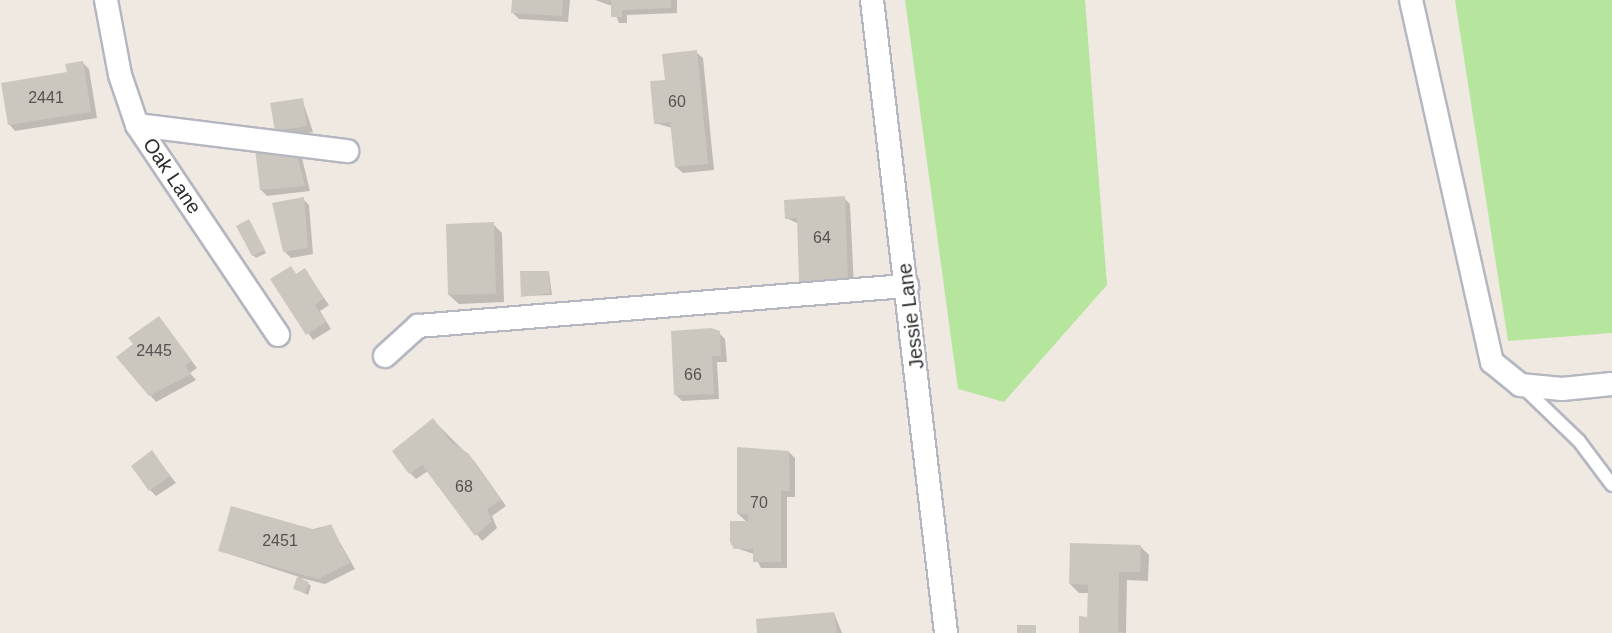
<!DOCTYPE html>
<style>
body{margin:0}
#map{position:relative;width:1612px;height:633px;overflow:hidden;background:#efe9e1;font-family:Helvetica,sans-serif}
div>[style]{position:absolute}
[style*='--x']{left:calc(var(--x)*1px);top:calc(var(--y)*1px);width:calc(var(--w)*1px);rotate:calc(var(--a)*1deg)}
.green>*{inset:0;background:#b6e59e}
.shadow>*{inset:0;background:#0003}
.building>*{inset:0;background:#cbc7bf}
.roads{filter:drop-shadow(2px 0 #b4b7c1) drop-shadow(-2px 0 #b4b7c1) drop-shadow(0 2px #b4b7c1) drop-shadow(0 -2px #b4b7c1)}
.service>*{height:12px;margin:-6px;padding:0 6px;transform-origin:6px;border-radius:6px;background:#fff}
.minor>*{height:22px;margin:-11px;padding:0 11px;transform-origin:11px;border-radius:11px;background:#fff}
span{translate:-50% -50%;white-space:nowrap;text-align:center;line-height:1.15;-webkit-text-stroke:5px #fff;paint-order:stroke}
.number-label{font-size:16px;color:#555452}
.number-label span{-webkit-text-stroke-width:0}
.street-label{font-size:20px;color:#2e2e2e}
</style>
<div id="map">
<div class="green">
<i style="clip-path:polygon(905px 0,1085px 0,1107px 285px,1004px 402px,958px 389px)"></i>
<i style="clip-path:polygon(1455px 0,1612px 0,1612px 333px,1508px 341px)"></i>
</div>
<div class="shadow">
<i style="clip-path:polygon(514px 0,570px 0,568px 22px,519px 19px,513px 13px)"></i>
<i style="clip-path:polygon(595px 0,677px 0,677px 13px,627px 15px,627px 23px,619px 23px,612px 6px)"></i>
<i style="clip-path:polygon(696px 52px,703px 58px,714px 170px,683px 173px,676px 167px,672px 128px,655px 123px,667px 81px)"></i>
<i style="clip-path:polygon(83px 63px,89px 69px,97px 118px,15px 131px,9px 124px)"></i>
<i style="clip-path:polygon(302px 99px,313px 132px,283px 137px,276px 131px)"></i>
<i style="clip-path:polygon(257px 151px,301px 154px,310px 191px,267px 196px,261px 190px)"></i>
<i style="clip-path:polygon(844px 198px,850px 204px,854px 287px,799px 224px,786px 218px)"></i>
<i style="clip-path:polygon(303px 199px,309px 205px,313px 254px,291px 258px,284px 251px)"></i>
<i style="clip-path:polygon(251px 224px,266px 253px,256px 258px,253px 255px)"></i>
<i style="clip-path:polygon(493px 224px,502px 233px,504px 302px,459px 304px,449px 295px)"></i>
<i style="clip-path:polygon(291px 268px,297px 275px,304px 270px,329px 305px,320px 311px,331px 329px,313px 340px,272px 280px)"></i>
<i style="clip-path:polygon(549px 272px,552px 295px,522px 296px)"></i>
<i style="clip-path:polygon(159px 317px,197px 368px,190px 373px,196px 380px,156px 402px,150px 395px)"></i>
<i style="clip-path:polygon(719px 333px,725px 339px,727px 362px,717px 362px,719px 399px,682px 401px,676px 395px)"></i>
<i style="clip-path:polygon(433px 420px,475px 462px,506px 506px,492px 516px,497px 528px,482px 541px,428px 471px,416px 479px,410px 473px)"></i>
<i style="clip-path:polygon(152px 452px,176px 483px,156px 496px,150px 490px)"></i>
<i style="clip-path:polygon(789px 452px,795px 458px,795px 497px,787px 497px,787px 568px,761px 568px,754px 554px,736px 548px,748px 523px,738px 514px)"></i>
<i style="clip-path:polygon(330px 525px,355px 569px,325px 584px,301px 578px,311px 586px,308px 595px,295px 589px,299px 577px,220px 551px)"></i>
<i style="clip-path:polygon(1140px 546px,1149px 555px,1148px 581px,1127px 580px,1126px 633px,1137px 633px,1080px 633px,1089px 618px,1089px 593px,1079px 593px,1070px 584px)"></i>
<i style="clip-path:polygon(834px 613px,842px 633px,758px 633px)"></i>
</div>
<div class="building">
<i style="clip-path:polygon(512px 0,563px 0,562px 16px,511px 13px)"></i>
<i style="clip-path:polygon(611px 0,671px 0,671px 8px,622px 10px,622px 17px,611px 17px)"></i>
<i style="clip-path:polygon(697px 50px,708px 164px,675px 167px,670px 122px,654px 124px,650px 81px,665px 80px,662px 54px)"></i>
<i style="clip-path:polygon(83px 61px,91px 112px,8px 125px,1px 83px,67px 72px,65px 64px)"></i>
<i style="clip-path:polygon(303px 98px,307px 126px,275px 131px,270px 103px)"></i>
<i style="clip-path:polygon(295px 146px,305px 186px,260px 190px,255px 149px)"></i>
<i style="clip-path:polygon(845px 196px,848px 281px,799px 284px,797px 218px,785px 219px,784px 200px)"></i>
<i style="clip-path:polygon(304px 197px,308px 248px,283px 252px,272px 203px)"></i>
<i style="clip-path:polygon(249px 219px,265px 250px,252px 256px,236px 226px)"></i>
<i style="clip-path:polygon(494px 222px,496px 294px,448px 295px,446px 224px)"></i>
<i style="clip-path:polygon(291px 266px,296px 274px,305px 268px,324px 298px,315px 305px,326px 322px,306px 335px,270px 279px)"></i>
<i style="clip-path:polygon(520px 271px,549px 271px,550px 293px,521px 297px)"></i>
<i style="clip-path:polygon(159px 316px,192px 361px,185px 366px,191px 374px,149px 396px,116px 357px,133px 344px,128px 338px)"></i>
<i style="clip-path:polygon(711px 328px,720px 331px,721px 356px,712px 356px,714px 394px,674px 395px,671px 331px)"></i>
<i style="clip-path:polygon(433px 418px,450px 441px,469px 454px,501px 500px,487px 509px,492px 521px,475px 536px,422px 465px,409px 474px,392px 451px)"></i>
<i style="clip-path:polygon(737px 447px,789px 451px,790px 491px,781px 491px,781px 562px,753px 562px,753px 549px,734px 549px,730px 542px,730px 521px,748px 521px,748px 514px,737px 514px)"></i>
<i style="clip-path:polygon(152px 450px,170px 476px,149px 491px,131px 466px)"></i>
<i style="clip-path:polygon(231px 506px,316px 530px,331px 524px,350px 563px,318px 579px,218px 551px)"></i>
<i style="clip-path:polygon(1070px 543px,1141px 545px,1140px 572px,1119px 572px,1118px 631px,1125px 633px,1079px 633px,1079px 616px,1087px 617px,1088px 585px,1069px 584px)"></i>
<i style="clip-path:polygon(297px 577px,309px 582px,305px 593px,293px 589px)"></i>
<i style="clip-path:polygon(834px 612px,837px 633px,757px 633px,756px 619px)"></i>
<i style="clip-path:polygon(1017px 625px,1036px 625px,1036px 633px,1017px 633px)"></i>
</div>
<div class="roads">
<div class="service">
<i style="--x:1523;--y:387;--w:78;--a:44"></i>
<i style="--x:1579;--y:441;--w:55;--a:53.1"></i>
</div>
<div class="minor">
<i style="--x:106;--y:0;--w:76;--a:79.4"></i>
<i style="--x:120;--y:75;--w:53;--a:71.2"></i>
<i style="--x:137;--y:125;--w:253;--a:56.1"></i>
<i style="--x:872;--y:0;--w:637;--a:83.33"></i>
<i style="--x:1411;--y:0;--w:371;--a:77.4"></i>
<i style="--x:1492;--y:362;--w:36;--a:39"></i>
<i style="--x:1520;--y:385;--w:42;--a:5.4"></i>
<i style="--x:1562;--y:389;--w:50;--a:-5.7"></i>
<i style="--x:137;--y:125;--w:212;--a:7.1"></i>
<i style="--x:385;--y:356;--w:45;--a:-42.3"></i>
<i style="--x:418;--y:326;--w:491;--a:-4.7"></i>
</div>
</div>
<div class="number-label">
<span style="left:46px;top:98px">2441</span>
<span style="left:677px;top:102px">60</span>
<span style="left:822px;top:238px">64</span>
<span style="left:154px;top:351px">2445</span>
<span style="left:693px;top:375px">66</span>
<span style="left:464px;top:487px">68</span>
<span style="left:759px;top:503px">70</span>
<span style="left:280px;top:541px">2451</span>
</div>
<div class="street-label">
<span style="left:172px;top:176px;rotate:56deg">Oak Lane</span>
<span style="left:911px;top:316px;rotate:-97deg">Jessie Lane</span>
</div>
</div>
